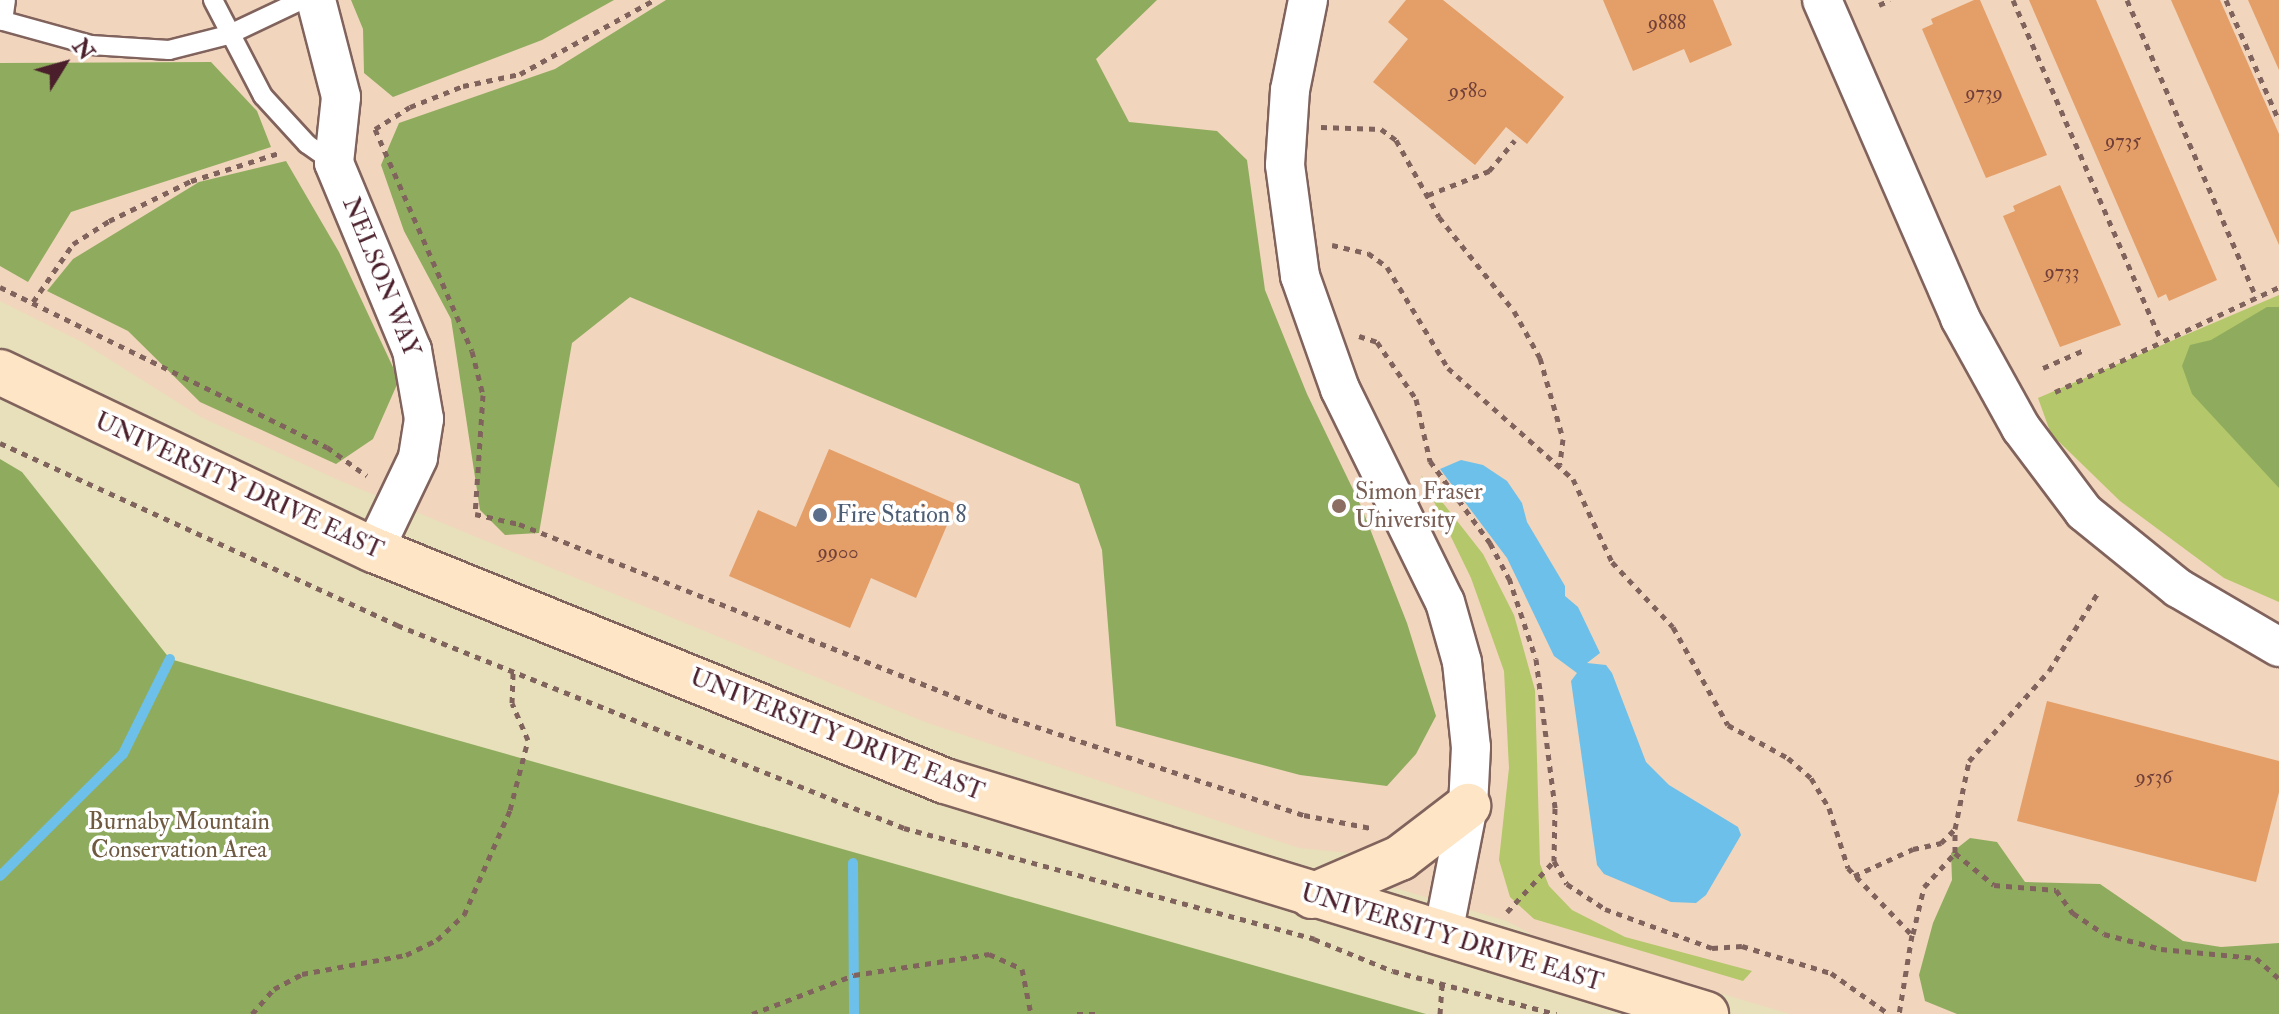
<!DOCTYPE html>
<style>
body{margin:0}
#map{position:relative;width:2279px;height:1014px;overflow:hidden;background:#e7e0ba;font-family:"IM FELL Double Pica",serif}
div>[style]{position:absolute}
[style*='--x']{left:calc(var(--x)*1px);top:calc(var(--y)*1px);width:calc(var(--w)*1px);rotate:calc(var(--a)*1deg)}
.built>*{inset:0;background:#f1d5bd}
.green>*{inset:0;background:#b4c76a}
.forest>*{inset:0;background:#8fac5e}
.water>*{inset:0;background:#6dc0e9}
.stream>*{height:10px;margin:-5px;padding:0 5px;transform-origin:5px;border-radius:5px;background:#6dc0e9}
.building>*{inset:0;background:#e49e67}
.path>*{height:5px;margin-top:-2.5px;transform-origin:0;background:repeating-linear-gradient(90deg,#81635d 0 6px,transparent 0 12px)}
.roads{filter:drop-shadow(2px 0 #81635d) drop-shadow(-2px 0 #81635d) drop-shadow(0 2px #81635d) drop-shadow(0 -2px #81635d)}
.lane>*{height:18px;margin:-9px;padding:0 9px;transform-origin:9px;border-radius:9px;background:#fff}
.street>*{height:38px;margin:-19px;padding:0 19px;transform-origin:19px;border-radius:19px;background:#fff}
.secondary>*{height:44px;margin:-22px;padding:0 22px;transform-origin:22px;border-radius:22px;background:#fde5c5}
.dots>*{width:22px;height:22px;translate:-50% -50%;box-sizing:border-box;border:4px solid #fff;border-radius:50%}
span{translate:-50% -50%;white-space:nowrap;text-align:center;line-height:1.15;-webkit-text-stroke:7px #fff;paint-order:stroke}
.number-label{font-size:20px;color:#703f3a}
.number-label span{-webkit-text-stroke-width:0}
.street-label{font-size:24px;color:#4a1f2b}
.education-label{font-size:24px;color:#785e54}
.left{translate:0 -50%;text-align:left}
.service-label{font-size:24px;color:#4e5e75}
.park-label{font-size:24px;color:#6f5a41}
.north{position:absolute;left:24px;top:24px;width:80px;height:80px;-webkit-text-stroke:6px #fff;paint-order:stroke;rotate:53deg;font-size:22px;font-weight:700;line-height:32px;text-align:center;color:#4a1f2b}
.north::after{content:'';display:block;margin:auto;width:28px;height:36px;background:#4a1f2b;clip-path:polygon(50% 0,100% 100%,50% 72%,0 100%)}
</style>
<div id="map">
<div class="built">
<i style="clip-path:polygon(0 0,2279px 0,2279px 1014px,1790px 1014px,1544px 941px,1507px 921px,1392px 887px,1370px 855px,1299px 848px,925px 722px,336px 479px,201px 417px,82px 342px,0 301px)"></i>
</div>
<div class="green">
<i style="clip-path:polygon(2279px 295px,2279px 602px,2224px 578px,2120px 501px,2051px 434px,2038px 398px)"></i>
<i style="clip-path:polygon(1421px 475px,1483px 554px,1514px 615px,1535px 690px,1540px 864px,1549px 886px,1572px 910px,1625px 937px,1752px 971px,1743px 981px,1534px 919px,1510px 897px,1499px 860px,1509px 768px,1504px 671px,1471px 578px)"></i>
</div>
<div class="forest">
<i style="clip-path:polygon(351px 0,614px 0,542px 40px,393px 97px,364px 73px,363px 29px)"></i>
<i style="clip-path:polygon(666px 0,1157px 0,1096px 59px,1129px 122px,1217px 131px,1247px 160px,1265px 290px,1307px 394px,1361px 506px,1407px 623px,1436px 716px,1416px 754px,1387px 786px,1300px 775px,1116px 726px,1102px 550px,1079px 484px,630px 297px,572px 343px,539px 533px,505px 535px,480px 510px,451px 319px,404px 231px,381px 165px,399px 123px,555px 69px)"></i>
<i style="clip-path:polygon(211px 62px,257px 111px,271px 147px,71px 212px,28px 282px,0 266px,0 63px)"></i>
<i style="clip-path:polygon(286px 161px,339px 252px,399px 380px,373px 439px,336px 464px,200px 402px,128px 331px,47px 291px,73px 259px,199px 182px)"></i>
<i style="clip-path:polygon(2267px 307px,2279px 307px,2279px 488px,2192px 394px,2182px 366px,2190px 345px,2211px 340px)"></i>
<i style="clip-path:polygon(0 459px,22px 472px,170px 659px,1426px 1014px,0 1014px)"></i>
<i style="clip-path:polygon(1970px 838px,1997px 842px,2025px 882px,2100px 884px,2183px 941px,2221px 947px,2279px 943px,2279px 1014px,1957px 1014px,1925px 1001px,1919px 975px,1933px 923px,1952px 880px,1951px 853px)"></i>
</div>
<div class="water">
<i style="clip-path:polygon(1461px 460px,1483px 465px,1507px 481px,1522px 503px,1527px 522px,1565px 586px,1565px 596px,1578px 607px,1600px 653px,1587px 663px,1606px 665px,1612px 673px,1646px 762px,1669px 785px,1738px 827px,1741px 835px,1706px 895px,1696px 903px,1671px 902px,1604px 874px,1597px 865px,1571px 681px,1577px 673px,1554px 656px,1507px 558px,1440px 469px)"></i>
</div>
<div class="stream">
<i style="--x:853;--y:863;--w:151;--a:89.6"></i>
<i style="--x:0;--y:876;--w:173;--a:-44.8"></i>
<i style="--x:123;--y:754;--w:106;--a:-63.7"></i>
</div>
<div class="building">
<i style="clip-path:polygon(1406px 0,1443px 0,1564px 97px,1527px 144px,1506px 127px,1475px 165px,1373px 82px,1408px 39px,1388px 22px)"></i>
<i style="clip-path:polygon(1603px 0,1713px 0,1732px 45px,1690px 63px,1684px 49px,1633px 71px)"></i>
<i style="clip-path:polygon(1974px 0,1980px 0,2047px 155px,1986px 178px,1922px 29px,1933px 24px,1931px 19px)"></i>
<i style="clip-path:polygon(2029px 0,2096px 0,2217px 280px,2169px 301px,2166px 294px,2158px 298px)"></i>
<i style="clip-path:polygon(2171px 0,2220px 0,2279px 134px,2279px 245px)"></i>
<i style="clip-path:polygon(2248px 0,2279px 0,2279px 70px)"></i>
<i style="clip-path:polygon(2060px 185px,2121px 325px,2060px 347px,2003px 216px,2015px 211px,2013px 206px)"></i>
<i style="clip-path:polygon(829px 449px,956px 504px,916px 598px,871px 578px,850px 628px,729px 576px,758px 510px,796px 527px)"></i>
<i style="clip-path:polygon(2047px 701px,2279px 761px,2279px 792px,2256px 882px,2017px 821px)"></i>
</div>
<div class="path">
<i style="--x:2013;--y:0;--w:371;--a:66.5"></i>
<i style="--x:2127;--y:0;--w:324;--a:66.5"></i>
<i style="--x:2226;--y:0;--w:132;--a:66.3"></i>
<i style="--x:1879;--y:5;--w:12;--a:-24"></i>
<i style="--x:1321;--y:127;--w:60;--a:1.9"></i>
<i style="--x:1381;--y:129;--w:19;--a:36"></i>
<i style="--x:1396;--y:140;--w:88;--a:60.8"></i>
<i style="--x:1439;--y:217;--w:120;--a:51.4"></i>
<i style="--x:1514;--y:311;--w:54;--a:61"></i>
<i style="--x:1540;--y:358;--w:84;--a:74.1"></i>
<i style="--x:1563;--y:439;--w:26;--a:97"></i>
<i style="--x:375;--y:129;--w:242;--a:66.4"></i>
<i style="--x:472;--y:351;--w:45;--a:76"></i>
<i style="--x:483;--y:395;--w:119;--a:93.8"></i>
<i style="--x:475;--y:514;--w:45;--a:12.8"></i>
<i style="--x:519;--y:524;--w:518;--a:21.62"></i>
<i style="--x:1001;--y:715;--w:319;--a:18.3"></i>
<i style="--x:1304;--y:815;--w:68;--a:11"></i>
<i style="--x:375;--y:129;--w:41;--a:-32.2"></i>
<i style="--x:410;--y:107;--w:57;--a:-21.6"></i>
<i style="--x:463;--y:86;--w:58;--a:-11.9"></i>
<i style="--x:520;--y:74;--w:153;--a:-28.9"></i>
<i style="--x:1428;--y:195;--w:66;--a:-21.5"></i>
<i style="--x:1489;--y:171;--w:40;--a:-50"></i>
<i style="--x:1332;--y:245;--w:37;--a:13"></i>
<i style="--x:1368;--y:253;--w:24;--a:36"></i>
<i style="--x:1387;--y:267;--w:118;--a:58.9"></i>
<i style="--x:1448;--y:368;--w:167;--a:41.6"></i>
<i style="--x:1573;--y:479;--w:92;--a:64.8"></i>
<i style="--x:1612;--y:562;--w:89;--a:46.8"></i>
<i style="--x:1673;--y:627;--w:112;--a:60.7"></i>
<i style="--x:1728;--y:725;--w:68;--a:28.8"></i>
<i style="--x:1788;--y:758;--w:30;--a:41"></i>
<i style="--x:1811;--y:778;--w:35;--a:59"></i>
<i style="--x:1829;--y:808;--w:63;--a:72.4"></i>
<i style="--x:1848;--y:868;--w:93;--a:46.3"></i>
<i style="--x:1912;--y:935;--w:80;--a:99.3"></i>
<i style="--x:0;--y:287;--w:364;--a:26.1"></i>
<i style="--x:327;--y:447;--w:49;--a:35.9"></i>
<i style="--x:33;--y:302;--w:70;--a:-55.4"></i>
<i style="--x:73;--y:244;--w:43;--a:-32.6"></i>
<i style="--x:109;--y:221;--w:91;--a:-26"></i>
<i style="--x:191;--y:181;--w:92;--a:-17.7"></i>
<i style="--x:1359;--y:336;--w:19;--a:18"></i>
<i style="--x:1377;--y:342;--w:69;--a:55.6"></i>
<i style="--x:1416;--y:399;--w:64;--a:77.3"></i>
<i style="--x:1430;--y:461;--w:102;--a:53.8"></i>
<i style="--x:1490;--y:543;--w:40;--a:62"></i>
<i style="--x:1509;--y:578;--w:85;--a:71.6"></i>
<i style="--x:1536;--y:659;--w:150;--a:82.7"></i>
<i style="--x:1555;--y:808;--w:53;--a:91.1"></i>
<i style="--x:1554;--y:861;--w:26;--a:61"></i>
<i style="--x:1567;--y:884;--w:45;--a:33.3"></i>
<i style="--x:1605;--y:909;--w:114;--a:20"></i>
<i style="--x:1712;--y:948;--w:30;--a:-4"></i>
<i style="--x:1742;--y:946;--w:93;--a:16.9"></i>
<i style="--x:1831;--y:973;--w:71;--a:35.3"></i>
<i style="--x:2043;--y:368;--w:43;--a:-23.6"></i>
<i style="--x:2055;--y:392;--w:247;--a:-25.1"></i>
<i style="--x:0;--y:443;--w:437;--a:24.6"></i>
<i style="--x:397;--y:625;--w:546;--a:21.82"></i>
<i style="--x:904;--y:828;--w:425;--a:15.1"></i>
<i style="--x:1314;--y:939;--w:85;--a:22.1"></i>
<i style="--x:1393;--y:971;--w:169;--a:14.8"></i>
<i style="--x:1955;--y:853;--w:50;--a:39.4"></i>
<i style="--x:1994;--y:885;--w:62;--a:4.6"></i>
<i style="--x:2056;--y:890;--w:29;--a:54"></i>
<i style="--x:2073;--y:913;--w:37;--a:34"></i>
<i style="--x:2104;--y:934;--w:59;--a:14.7"></i>
<i style="--x:2161;--y:949;--w:95;--a:5.4"></i>
<i style="--x:2256;--y:958;--w:31;--a:42"></i>
<i style="--x:1854;--y:876;--w:65;--a:-24.6"></i>
<i style="--x:1913;--y:849;--w:29;--a:-12"></i>
<i style="--x:1941;--y:843;--w:20;--a:-45"></i>
<i style="--x:1955;--y:829;--w:69;--a:-78.4"></i>
<i style="--x:1969;--y:761;--w:120;--a:-48.4"></i>
<i style="--x:2049;--y:671;--w:94;--a:-58"></i>
<i style="--x:1507;--y:912;--w:69;--a:-47.3"></i>
<i style="--x:1913;--y:934;--w:48;--a:-76.8"></i>
<i style="--x:1924;--y:887;--w:46;--a:-47.6"></i>
<i style="--x:1955;--y:853;--w:23;--a:-90"></i>
<i style="--x:252;--y:1014;--w:33;--a:-49"></i>
<i style="--x:274;--y:989;--w:32;--a:-28"></i>
<i style="--x:302;--y:974;--w:106;--a:-10.4"></i>
<i style="--x:406;--y:955;--w:34;--a:-26"></i>
<i style="--x:437;--y:940;--w:37;--a:-43"></i>
<i style="--x:464;--y:915;--w:115;--a:-66.3"></i>
<i style="--x:510;--y:810;--w:72;--a:-75.6"></i>
<i style="--x:528;--y:740;--w:40;--a:-113.4"></i>
<i style="--x:512;--y:703;--w:30;--a:-88"></i>
<i style="--x:752;--y:1014;--w:109;--a:-20.9"></i>
<i style="--x:854;--y:975;--w:137;--a:-8.8"></i>
<i style="--x:989;--y:954;--w:36;--a:24"></i>
<i style="--x:1022;--y:969;--w:46;--a:78.7"></i>
<i style="--x:1077;--y:1014;--w:18;--a:0"></i>
<i style="--x:1440;--y:1014;--w:30;--a:-86"></i>
</div>
<div class="roads">
<div class="lane">
<i style="--x:213;--y:0;--w:108;--a:62.5"></i>
<i style="--x:263;--y:96;--w:65;--a:47.5"></i>
<i style="--x:307;--y:144;--w:33;--a:35"></i>
<i style="--x:0;--y:20;--w:94;--a:15.4"></i>
<i style="--x:91;--y:45;--w:78;--a:3.7"></i>
<i style="--x:169;--y:50;--w:61;--a:-14.3"></i>
<i style="--x:228;--y:35;--w:82;--a:-25.3"></i>
<i style="--x:3;--y:21;--w:21;--a:-82"></i>
</div>
<div class="street">
<i style="--x:316;--y:0;--w:100;--a:75.5"></i>
<i style="--x:341;--y:97;--w:66;--a:96.1"></i>
<i style="--x:334;--y:163;--w:203;--a:67.4"></i>
<i style="--x:412;--y:350;--w:70;--a:80.1"></i>
<i style="--x:424;--y:419;--w:39;--a:99"></i>
<i style="--x:418;--y:458;--w:102;--a:115.6"></i>
<i style="--x:1308;--y:0;--w:92;--a:101.3"></i>
<i style="--x:1290;--y:90;--w:75;--a:93.8"></i>
<i style="--x:1285;--y:165;--w:112;--a:82.3"></i>
<i style="--x:1300;--y:276;--w:120;--a:70.5"></i>
<i style="--x:1340;--y:389;--w:237;--a:63.8"></i>
<i style="--x:1445;--y:602;--w:62;--a:74.2"></i>
<i style="--x:1462;--y:662;--w:85;--a:84"></i>
<i style="--x:1471;--y:747;--w:59;--a:92.9"></i>
<i style="--x:1468;--y:806;--w:130;--a:101.1"></i>
<i style="--x:1822;--y:0;--w:347;--a:66.5"></i>
<i style="--x:1960;--y:318;--w:126;--a:61"></i>
<i style="--x:2021;--y:428;--w:105;--a:53.1"></i>
<i style="--x:2084;--y:512;--w:121;--a:39"></i>
<i style="--x:2178;--y:588;--w:117;--a:30.3"></i>
</div>
<div class="secondary">
<i style="--x:0;--y:372;--w:414;--a:25.5"></i>
<i style="--x:374;--y:550;--w:616;--a:22.03"></i>
<i style="--x:945;--y:781;--w:796;--a:17.02"></i>
<i style="--x:1312;--y:896;--w:96;--a:-23.4"></i>
<i style="--x:1400;--y:858;--w:86;--a:-37.4"></i>
</div>
</div>
<div class="dots">
<i style="left:1339px;top:506px;background:#8d6e63"></i>
<i style="left:820px;top:515px;background:#5c6f8a"></i>
</div>
<div class="number-label">
<span style="left:1667px;top:22px">9888</span>
<span style="left:1468px;top:90px">9580</span>
<span style="left:1984px;top:92px">9739</span>
<span style="left:2123px;top:140px">9735</span>
<span style="left:2062px;top:271px">9733</span>
<span style="left:838px;top:551px">9900</span>
<span style="left:2154px;top:776px">9536</span>
</div>
<div class="street-label">
<span style="left:381px;top:277px;rotate:68deg">NELSON WAY</span>
<span style="left:239px;top:486px;rotate:25deg">UNIVERSITY DRIVE EAST</span>
<span style="left:837px;top:735px;rotate:22deg">UNIVERSITY DRIVE EAST</span>
<span style="left:1452px;top:938px;rotate:17deg">UNIVERSITY DRIVE EAST</span>
</div>
<div class="education-label">
<span class="left" style="left:1355px;top:506px">Simon Fraser<br>University</span>
</div>
<div class="service-label">
<span class="left" style="left:836px;top:515px">Fire Station 8</span>
</div>
<div class="park-label">
<span style="left:179px;top:836px">Burnaby Mountain<br>Conservation Area</span>
</div>
<div class="north">N</div>
</div>
